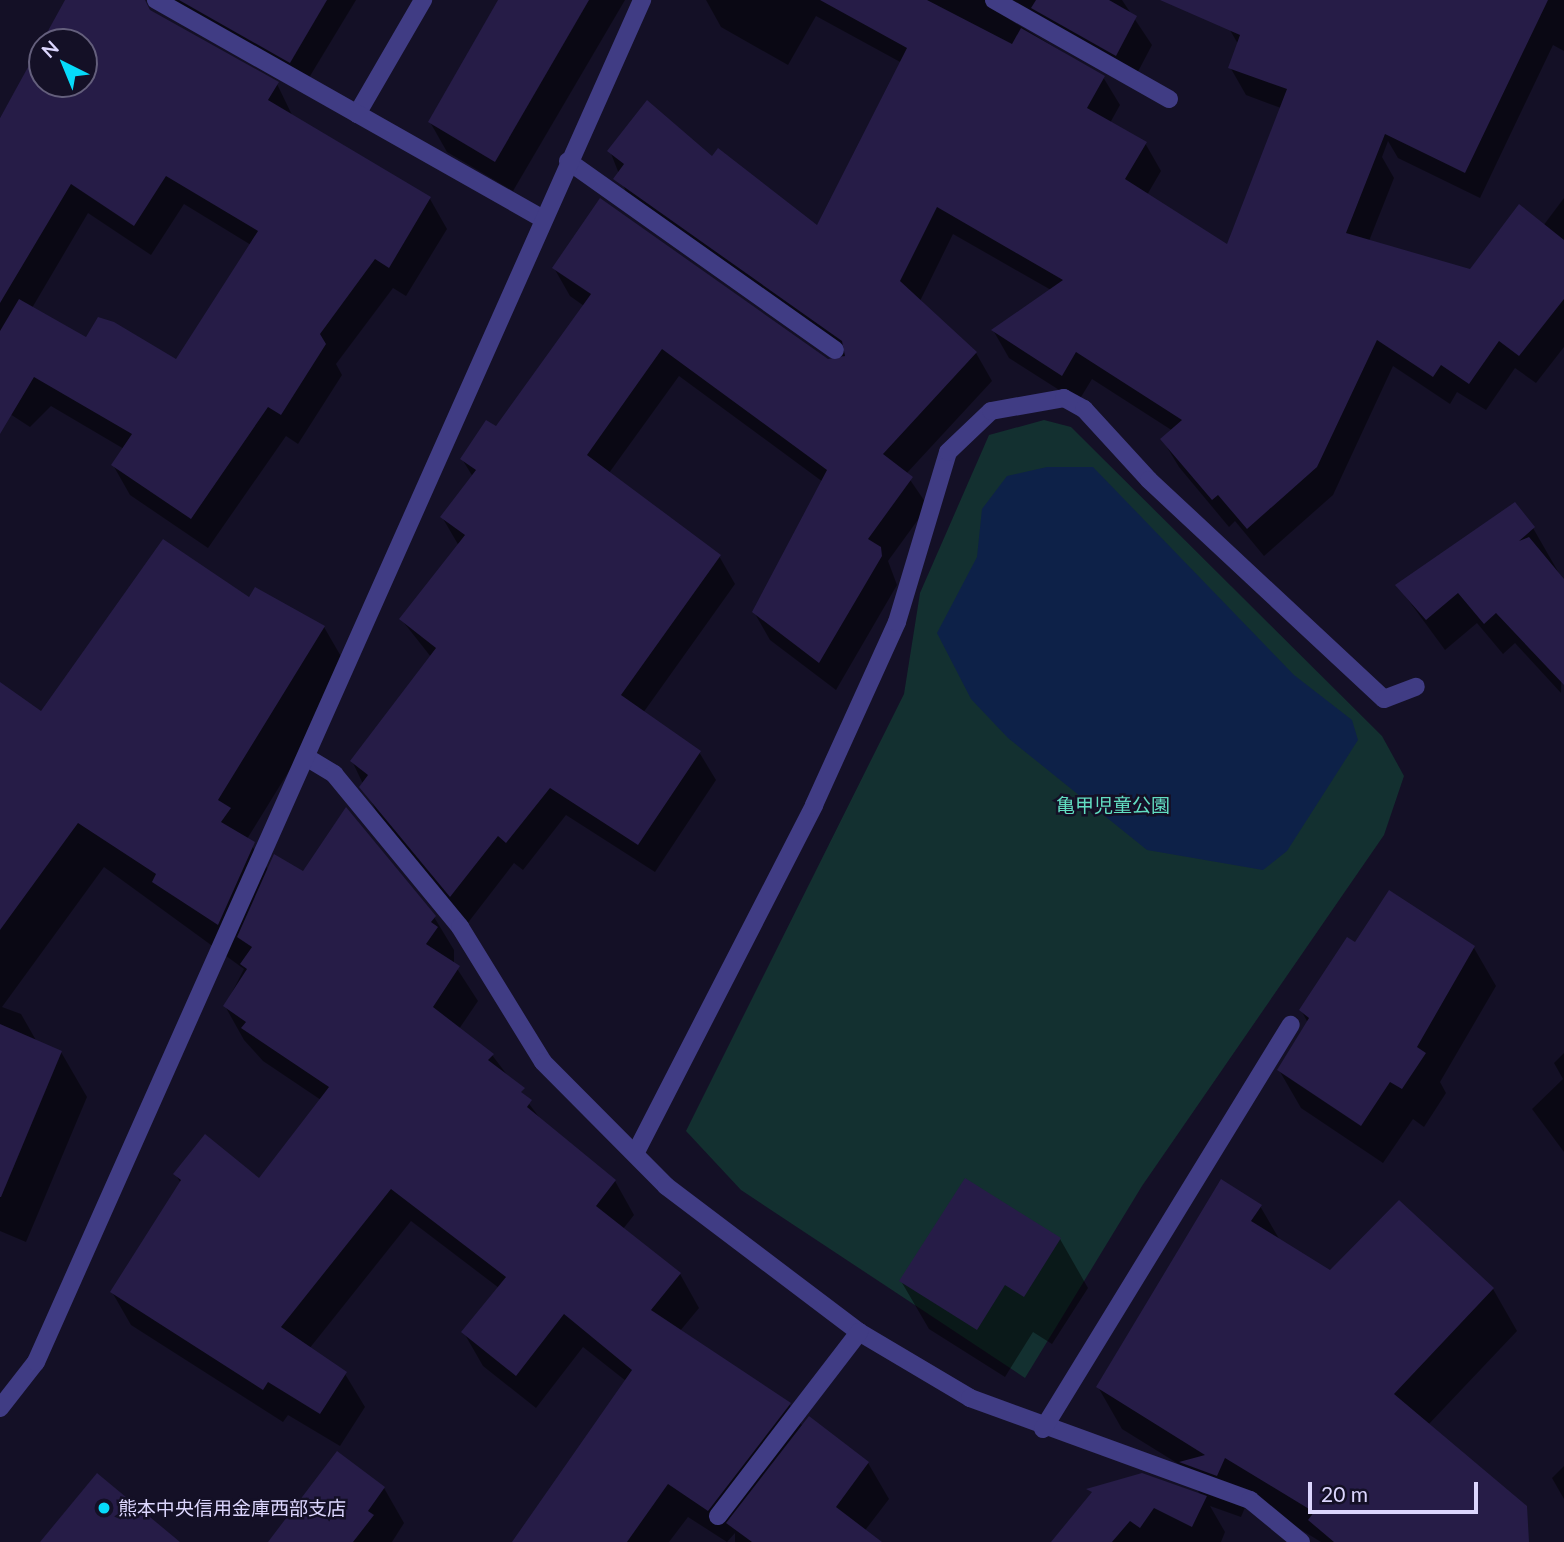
<!DOCTYPE html>
<meta charset="utf-8">
<style>
body{margin:0}
#map{position:relative;width:1564px;height:1542px;overflow:hidden;background:#141026;font-family:Lato,"Noto Sans JP",sans-serif}
div>[style]{position:absolute}
[style*='--x']{left:calc(var(--x)*1px);top:calc(var(--y)*1px);width:calc(var(--w)*1px);rotate:calc(var(--a)*1deg)}
.green>*{inset:0;background:#133030}
.water>*{inset:0;background:#0d2148}
.shadow>*{inset:0;background:#0007}
.building>*{inset:0;background:#261c47}
.service>*{height:18px;margin:-9px;padding:0 9px;transform-origin:9px;border-radius:9px;background:#403c84}
.minor>*{height:18px;margin:-9px;padding:0 9px;transform-origin:9px;border-radius:9px;background:#403c84}
.dots>*{width:19px;height:19px;translate:-50% -50%;box-sizing:border-box;border:4px solid #141026;border-radius:50%}
span{translate:-50% -50%;white-space:nowrap;text-align:center;line-height:1.15;-webkit-text-stroke:5px #141026;paint-order:stroke}
.park-label{font-size:19px;color:#62dec2}
.poi-label{font-size:19px;color:#dcd6fe}
.left{translate:0 -50%;text-align:left}
.north{position:absolute;left:28px;top:28px;width:70px;height:70px;box-sizing:border-box;background:#141026;border:2px solid #645f7c;border-radius:50%;rotate:317deg;font-size:19px;font-weight:700;line-height:28px;text-align:center;color:#dcd6fe}
.north::after{content:'';display:block;margin:auto;width:24px;height:32px;background:#06dbfa;clip-path:polygon(50% 0,100% 100%,50% 72%,0 100%)}
.scale{position:absolute;left:1308px;top:1482px;width:170px;height:32px;box-sizing:border-box;border:4px solid #dcd6fe;border-top:0;padding-left:9px;font-size:21px;line-height:24px;white-space:nowrap;color:#dcd6fe;-webkit-text-stroke:5px #141026;paint-order:stroke}
</style>
<div id="map">
<div class="green">
<i style="clip-path:polygon(1044px 420px,1071px 427px,1382px 736px,1404px 776px,1384px 835px,1142px 1186px,1025px 1378px,741px 1190px,686px 1131px,904px 694px,920px 593px,989px 435px)"></i>
</div>
<div class="water">
<i style="clip-path:polygon(1047px 467px,1093px 467px,1294px 675px,1352px 720px,1358px 740px,1287px 851px,1263px 870px,1147px 850px,1008px 738px,971px 699px,937px 633px,977px 557px,982px 509px,1007px 476px)"></i>
</div>
<div class="shadow">
<i style="clip-path:polygon(evenodd,68px 0,277px 84px,293px 117px,430px 199px,447px 229px,406px 296px,393px 288px,336px 364px,342px 375px,298px 444px,286px 436px,208px 548px,130px 495px,113px 465px,124px 449px,51px 406px,30px 427px,7px 412px,0 424px,0 118px,42px 45px,42px 84px,84px 84px,84px 42px,44px 42px,68px 0,184px 204px,251px 245px,177px 362px,87px 339px,32px 308px,88px 213px,151px 255px,184px 204px)"></i>
<i style="clip-path:polygon(172px 0,356px 0,304px 86px)"></i>
<i style="clip-path:polygon(500px 0,625px 0,513px 191px,447px 152px,430px 122px)"></i>
<i style="clip-path:polygon(706px 0,1122px 0,1152px 45px,1132px 83px,1007px 18px,1103px 77px,1120px 105px,1110px 123px,1145px 143px,1161px 171px,1147px 195px,1228px 247px,1281px 108px,1246px 95px,1230px 67px,1238px 44px,1230px 30px,1241px 0,1564px 0,1564px 51px,1553px 45px,1480px 198px,1398px 158px,1388px 141px,1382px 157px,1394px 178px,1369px 241px,1471px 271px,1543px 226px,1564px 198px,1564px 347px,1536px 383px,1515px 368px,1486px 410px,1457px 392px,1450px 404px,1393px 366px,1333px 495px,1264px 556px,1235px 521px,1229px 527px,1179px 467px,1162px 439px,1173px 431px,1092px 379px,1078px 402px,1009px 358px,993px 330px,1051px 290px,953px 234px,920px 301px,976px 353px,992px 381px,906px 474px,928px 506px,888px 561px,897px 585px,836px 690px,770px 640px,754px 612px,823px 482px,679px 376px,609px 473px,719px 556px,735px 584px,643px 713px,699px 752px,716px 780px,655px 872px,566px 815px,523px 870px,514px 863px,467px 924px,378px 815px,352px 761px,431px 657px,401px 619px,459px 546px,442px 517px,473px 477px,462px 459px,496px 429px,584px 306px,570px 296px,554px 268px,828px 361px,844px 357px,632px 207px,610px 151px,712px 158px,818px 228px,902px 63px,816px 16px,788px 65px,721px 27px)"></i>
<i style="clip-path:polygon(1533px 528px,1564px 582px,1561px 693px,1515px 643px,1503px 654px,1477px 623px,1445px 650px,1398px 586px)"></i>
<i style="clip-path:polygon(249px 599px,324px 627px,350px 672px,247px 839px,269px 871px,303px 874px,434px 917px,454px 950px,454px 964px,478px 1001px,459px 1029px,492px 1055px,542px 1121px,615px 1181px,634px 1215px,623px 1229px,680px 1274px,699px 1308px,680px 1331px,789px 1404px,803px 1427px,809px 1419px,868px 1463px,889px 1499px,863px 1533px,873px 1542px,735px 1542px,735px 1533px,727px 1542px,688px 1517px,669px 1542px,513px 1542px,626px 1381px,583px 1347px,536px 1408px,483px 1366px,464px 1333px,499px 1288px,411px 1221px,309px 1349px,345px 1374px,365px 1407px,340px 1446px,288px 1415px,283px 1422px,131px 1325px,112px 1292px,181px 1183px,175px 1174px,259px 1180px,321px 1100px,263px 1061px,244px 1040px,225px 1006px,244px 969px,104px 867px,2px 1007px,21px 1014px,37px 1042px,61px 1052px,87px 1097px,26px 1242px,0 1231px,0 684px,42px 714px)"></i>
<i style="clip-path:polygon(1355px 945px,1474px 948px,1496px 986px,1440px 1082px,1446px 1093px,1424px 1127px,1413px 1119px,1383px 1163px,1301px 1108px,1279px 1070px,1308px 1023px,1301px 1010px)"></i>
<i style="clip-path:polygon(1564px 1053px,1564px 1152px,1532px 1109px,1563px 1079px,1554px 1063px)"></i>
<i style="clip-path:polygon(1260px 1206px,1281px 1242px,1331px 1273px,1493px 1289px,1517px 1331px,1428px 1425px,1497px 1542px,1321px 1542px,1249px 1498px,1241px 1517px,1210px 1506px,1225px 1532px,1221px 1542px,1069px 1542px,1062px 1531px,1201px 1496px,1185px 1468px,1122px 1429px,1098px 1387px)"></i>
<i style="clip-path:polygon(1060px 1239px,1088px 1288px,1052px 1344px,1033px 1332px,1005px 1377px,929px 1329px,901px 1281px)"></i>
<i style="clip-path:polygon(1564px 1466px,1564px 1499px,1552px 1478px)"></i>
<i style="clip-path:polygon(384px 1488px,404px 1523px,392px 1542px,270px 1542px)"></i>
</div>
<div class="building">
<i style="clip-path:polygon(evenodd,65px 0,145px 0,150px 10px,279px 82px,268px 100px,431px 197px,389px 268px,375px 259px,320px 334px,326px 344px,281px 415px,268px 407px,191px 519px,111px 465px,132px 434px,34px 377px,0 434px,0 331px,19px 299px,86px 337px,98px 317px,114px 322px,176px 359px,258px 231px,166px 176px,134px 226px,71px 184px,0 303px,0 118px,65px 0,42px 42px,84px 42px,84px 84px,42px 84px,42px 42px)"></i>
<i style="clip-path:polygon(179px 0,327px 0,290px 63px)"></i>
<i style="clip-path:polygon(498px 0,589px 0,495px 162px,428px 122px)"></i>
<i style="clip-path:polygon(820px 0,927px 0,1012px 44px,1021px 28px,1105px 76px,1087px 108px,1147px 142px,1125px 179px,1227px 244px,1287px 89px,1228px 68px,1240px 35px,1160px 0,1548px 0,1465px 173px,1385px 134px,1346px 233px,1470px 269px,1519px 204px,1564px 240px,1564px 299px,1519px 356px,1499px 341px,1469px 384px,1441px 365px,1433px 377px,1377px 340px,1317px 467px,1247px 529px,1218px 495px,1212px 500px,1160px 439px,1182px 420px,1076px 352px,1062px 376px,991px 330px,1063px 280px,937px 207px,900px 281px,977px 352px,883px 454px,913px 477px,868px 539px,881px 547px,882px 556px,819px 663px,752px 612px,827px 470px,662px 349px,587px 455px,721px 555px,621px 695px,701px 751px,638px 845px,550px 788px,506px 843px,498px 836px,450px 897px,359px 787px,368px 775px,350px 761px,436px 648px,399px 619px,465px 535px,440px 517px,476px 470px,460px 459px,486px 420px,496px 426px,591px 294px,552px 268px,600px 198px,828px 359px,845px 356px,842px 341px,613px 179px,624px 164px,607px 151px,647px 100px,712px 156px,718px 148px,817px 225px,907px 48px)"></i>
<i style="clip-path:polygon(1036px 0,1109px 0,1137px 16px,1116px 56px,1031px 8px)"></i>
<i style="clip-path:polygon(1515px 502px,1535px 527px,1519px 541px,1529px 537px,1564px 579px,1564px 685px,1496px 613px,1484px 624px,1458px 593px,1426px 620px,1395px 585px)"></i>
<i style="clip-path:polygon(163px 539px,249px 597px,255px 587px,325px 626px,218px 800px,231px 808px,221px 822px,255px 842px,218px 925px,152px 882px,156px 874px,78px 823px,0 930px,0 682px,41px 711px)"></i>
<i style="clip-path:polygon(346px 807px,436px 916px,431px 922px,438px 927px,426px 944px,460px 966px,433px 1007px,494px 1054px,488px 1060px,525px 1088px,521px 1092px,532px 1100px,527px 1107px,616px 1180px,596px 1206px,681px 1273px,651px 1310px,791px 1403px,708px 1511px,668px 1484px,627px 1542px,512px 1542px,632px 1370px,564px 1314px,516px 1376px,461px 1332px,506px 1277px,391px 1189px,281px 1327px,347px 1372px,320px 1414px,268px 1382px,263px 1390px,110px 1292px,181px 1180px,173px 1174px,205px 1134px,259px 1178px,329px 1087px,241px 1028px,246px 1022px,223px 1006px,247px 969px,240px 964px,252px 947px,237px 937px,274px 854px,303px 871px)"></i>
<i style="clip-path:polygon(1389px 890px,1475px 946px,1417px 1047px,1426px 1053px,1402px 1089px,1390px 1082px,1361px 1126px,1277px 1070px,1309px 1018px,1299px 1010px,1347px 937px,1355px 942px)"></i>
<i style="clip-path:polygon(0 1024px,62px 1051px,1px 1197px,0 1197px)"></i>
<i style="clip-path:polygon(965px 1178px,1061px 1238px,1024px 1297px,1005px 1285px,977px 1330px,899px 1281px)"></i>
<i style="clip-path:polygon(1221px 1179px,1262px 1205px,1251px 1221px,1330px 1270px,1399px 1200px,1494px 1288px,1394px 1394px,1527px 1506px,1529px 1542px,1334px 1542px,1308px 1520px,1314px 1512px,1225px 1458px,1217px 1476px,1179px 1462px,1205px 1455px,1096px 1387px)"></i>
<i style="clip-path:polygon(809px 1416px,869px 1462px,836px 1507px,882px 1542px,752px 1542px,726px 1523px)"></i>
<i style="clip-path:polygon(337px 1451px,385px 1487px,368px 1511px,374px 1515px,353px 1542px,268px 1542px)"></i>
<i style="clip-path:polygon(97px 1473px,180px 1542px,40px 1542px)"></i>
<i style="clip-path:polygon(1142px 1473px,1207px 1496px,1192px 1527px,1154px 1508px,1140px 1528px,1130px 1521px,1112px 1542px,1051px 1542px,1092px 1492px,1086px 1489px)"></i>
</div>
<div class="service">
<i style="--x:994;--y:0;--w:201;--a:29.5"></i>
<i style="--x:357;--y:114;--w:132;--a:-59.9"></i>
<i style="--x:568;--y:161;--w:327;--a:35.3"></i>
<i style="--x:636;--y:1152;--w:390;--a:-62.8"></i>
<i style="--x:814;--y:805;--w:201;--a:-65.6"></i>
<i style="--x:897;--y:622;--w:177;--a:-73.3"></i>
<i style="--x:948;--y:452;--w:59;--a:-43.6"></i>
<i style="--x:991;--y:411;--w:74;--a:-10.1"></i>
<i style="--x:1064;--y:398;--w:23;--a:29"></i>
<i style="--x:1084;--y:409;--w:96;--a:47.5"></i>
<i style="--x:1149;--y:480;--w:321;--a:43"></i>
<i style="--x:1384;--y:699;--w:34;--a:-21"></i>
</div>
<div class="minor">
<i style="--x:156;--y:0;--w:445;--a:29.5"></i>
<i style="--x:306;--y:757;--w:33;--a:31"></i>
<i style="--x:334;--y:774;--w:198;--a:50.5"></i>
<i style="--x:460;--y:927;--w:158;--a:58.4"></i>
<i style="--x:543;--y:1062;--w:175;--a:45.2"></i>
<i style="--x:666;--y:1186;--w:242;--a:37.1"></i>
<i style="--x:859;--y:1332;--w:129;--a:30.7"></i>
<i style="--x:970;--y:1398;--w:298;--a:20"></i>
<i style="--x:1250;--y:1500;--w:66;--a:39.5"></i>
<i style="--x:0;--y:1408;--w:58;--a:-52"></i>
<i style="--x:36;--y:1362;--w:1491;--a:-66.01"></i>
<i style="--x:1043;--y:1429;--w:474;--a:-58.5"></i>
<i style="--x:718;--y:1516;--w:232;--a:-52.5"></i>
</div>
<div class="dots">
<i style="left:104px;top:1508px;background:#06dbfa"></i>
</div>
<div class="park-label">
<span style="left:1113px;top:805px">亀甲児童公園</span>
</div>
<div class="poi-label">
<span class="left" style="left:118px;top:1508px">熊本中央信用金庫西部支店</span>
</div>
<div class="north">N</div>
<div class="scale">20 m</div>
</div>
